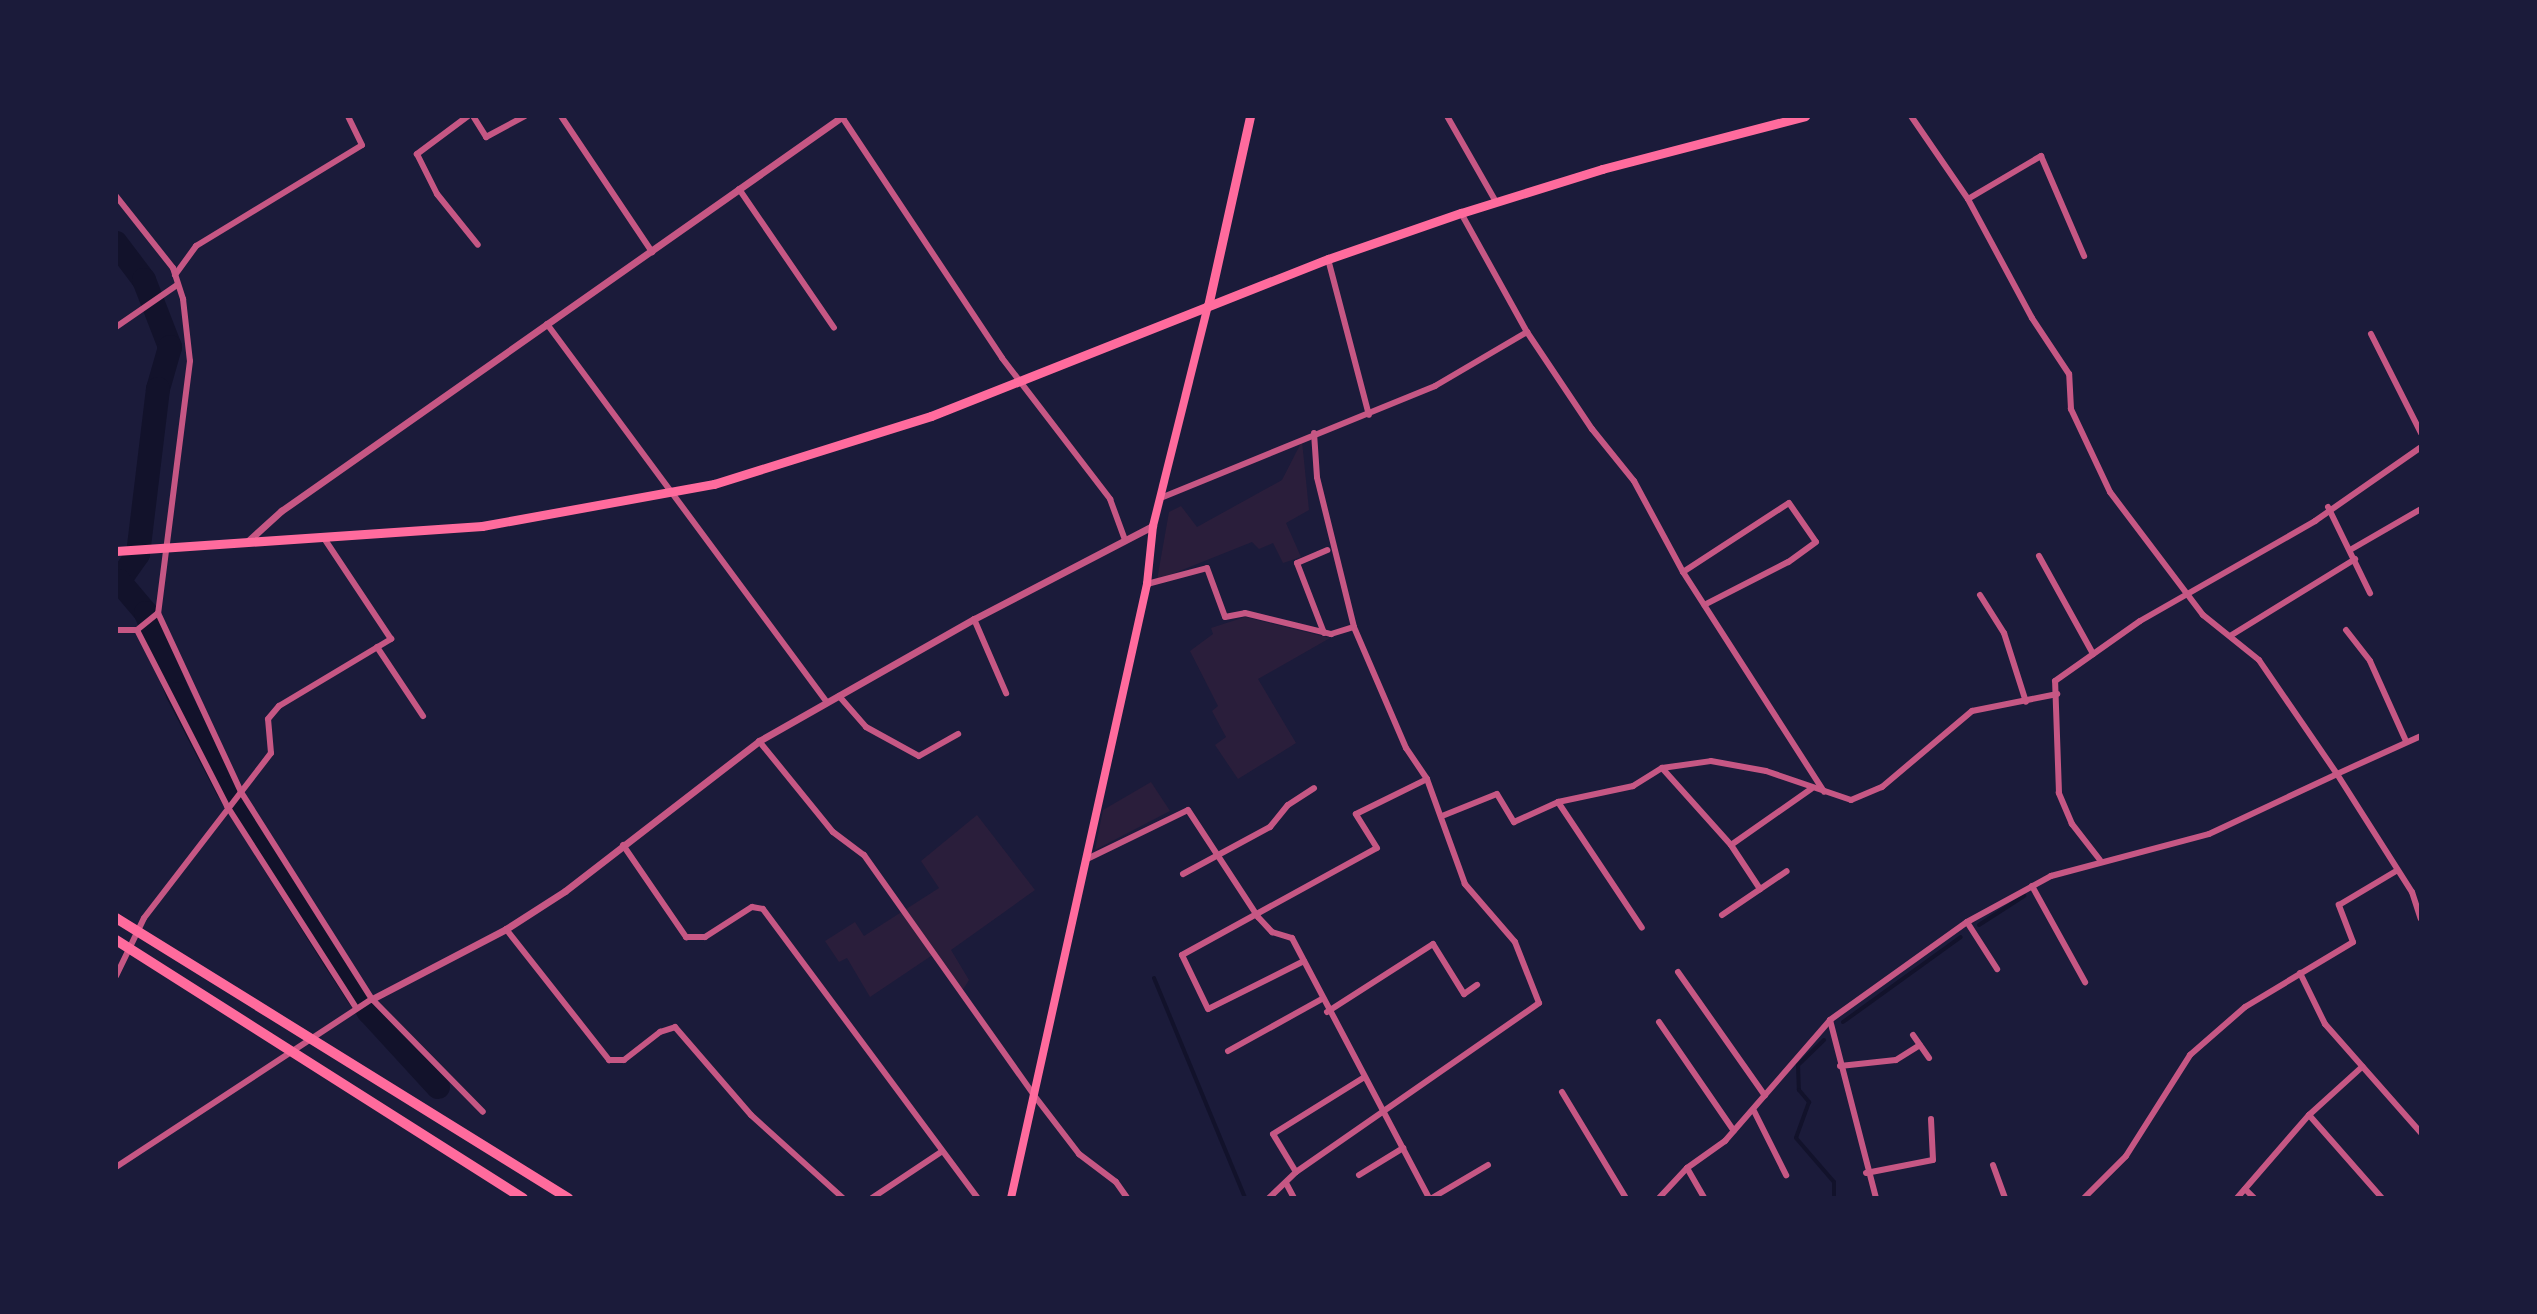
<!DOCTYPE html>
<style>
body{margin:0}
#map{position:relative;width:2537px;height:1314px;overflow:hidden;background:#1b1b3a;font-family:"Open Sans",sans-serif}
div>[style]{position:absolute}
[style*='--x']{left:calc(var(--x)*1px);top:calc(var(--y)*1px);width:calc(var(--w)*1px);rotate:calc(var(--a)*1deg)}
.green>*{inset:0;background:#2a1e3b}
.stream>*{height:4px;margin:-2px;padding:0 2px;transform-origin:2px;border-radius:2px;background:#12122b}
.river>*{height:24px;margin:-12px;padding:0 12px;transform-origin:12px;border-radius:12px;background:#12122b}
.minor>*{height:6px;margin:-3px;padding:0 3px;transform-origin:3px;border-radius:3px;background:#c65784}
.tertiary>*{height:7px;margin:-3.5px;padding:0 3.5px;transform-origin:3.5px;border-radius:3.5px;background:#c65784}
.secondary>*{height:8px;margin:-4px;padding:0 4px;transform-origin:4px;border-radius:4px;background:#ff6b9d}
.primary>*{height:9px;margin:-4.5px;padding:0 4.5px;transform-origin:4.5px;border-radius:4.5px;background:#ff6b9d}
.trunk>*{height:10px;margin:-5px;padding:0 5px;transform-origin:5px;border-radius:5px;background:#ff6b9d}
span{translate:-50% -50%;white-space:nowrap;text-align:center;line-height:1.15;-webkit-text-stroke:8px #1b1b3a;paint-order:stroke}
.frame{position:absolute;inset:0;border:118px solid #1b1b3a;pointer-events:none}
</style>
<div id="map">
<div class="green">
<i style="clip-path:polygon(1302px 441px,1309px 510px,1286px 523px,1301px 557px,1283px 563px,1273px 543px,1259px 549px,1252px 542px,1157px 580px,1169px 512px,1181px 506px,1197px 527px,1282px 480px)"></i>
<i style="clip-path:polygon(1245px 617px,1330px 638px,1258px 679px,1296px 743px,1238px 779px,1215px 745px,1226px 737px,1212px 711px,1218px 706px,1190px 651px,1213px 634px,1211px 628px)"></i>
<i style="clip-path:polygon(1151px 782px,1170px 811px,1095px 850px,1103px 810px)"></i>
<i style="clip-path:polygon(977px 815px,1035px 890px,951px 950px,969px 980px,962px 991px,934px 954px,870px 997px,847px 958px,839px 962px,825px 941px,855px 922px,864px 936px,939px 888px,921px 861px)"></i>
</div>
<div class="stream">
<i style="--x:1979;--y:925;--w:54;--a:-32.8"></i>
<i style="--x:1154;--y:978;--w:238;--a:67.5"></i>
<i style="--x:1843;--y:1022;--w:145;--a:-35.8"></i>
<i style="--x:1824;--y:1040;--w:36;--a:136"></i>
<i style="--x:1798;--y:1065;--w:25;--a:88"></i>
<i style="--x:1799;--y:1090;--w:16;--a:50"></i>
<i style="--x:1809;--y:1102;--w:38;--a:110"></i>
<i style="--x:1796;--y:1138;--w:58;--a:49.2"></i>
<i style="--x:1834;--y:1182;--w:16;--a:90"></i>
</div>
<div class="river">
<i style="--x:116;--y:243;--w:46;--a:52.9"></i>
<i style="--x:144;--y:280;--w:72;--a:68.8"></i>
<i style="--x:170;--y:347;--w:44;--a:105.9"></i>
<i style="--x:158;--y:389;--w:166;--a:96.9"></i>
<i style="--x:138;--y:554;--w:38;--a:125"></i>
<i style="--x:119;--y:581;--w:42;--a:49.8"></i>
<i style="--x:146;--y:613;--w:87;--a:68.4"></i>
<i style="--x:178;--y:694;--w:106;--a:62.5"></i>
<i style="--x:227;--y:788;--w:203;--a:57.9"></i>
<i style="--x:335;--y:960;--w:62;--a:56.8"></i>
<i style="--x:369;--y:1012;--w:102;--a:47.4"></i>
</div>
<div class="minor">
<i style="--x:468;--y:116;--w:64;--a:143.3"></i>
<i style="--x:417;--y:154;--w:45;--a:63.4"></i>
<i style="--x:437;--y:194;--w:65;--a:51.2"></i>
<i style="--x:473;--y:116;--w:25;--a:58"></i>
<i style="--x:486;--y:137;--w:44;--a:-28.3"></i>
<i style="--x:561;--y:116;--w:164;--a:56.2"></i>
<i style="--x:1447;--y:116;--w:99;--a:60.3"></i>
<i style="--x:842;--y:117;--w:289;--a:56.4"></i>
<i style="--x:1002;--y:358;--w:178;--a:52.5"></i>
<i style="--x:1110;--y:499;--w:44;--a:69.9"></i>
<i style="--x:739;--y:189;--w:168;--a:55.6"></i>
<i style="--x:116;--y:196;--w:92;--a:51.6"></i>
<i style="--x:173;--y:268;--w:33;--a:72"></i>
<i style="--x:183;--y:299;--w:62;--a:83.6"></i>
<i style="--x:190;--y:361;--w:254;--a:97.2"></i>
<i style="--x:158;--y:613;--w:197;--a:65.1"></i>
<i style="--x:241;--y:792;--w:245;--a:57.7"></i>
<i style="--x:372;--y:999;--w:158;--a:45.5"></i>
<i style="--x:1968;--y:199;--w:85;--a:-30.5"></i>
<i style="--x:2041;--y:156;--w:109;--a:66.7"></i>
<i style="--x:1461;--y:213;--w:136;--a:61"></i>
<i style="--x:1527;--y:332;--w:117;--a:56.2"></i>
<i style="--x:1592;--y:429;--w:67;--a:51.1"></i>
<i style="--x:1634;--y:481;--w:103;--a:61.7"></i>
<i style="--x:1683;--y:572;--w:261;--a:57.3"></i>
<i style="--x:1328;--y:259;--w:161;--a:75.3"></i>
<i style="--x:175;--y:275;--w:36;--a:-54"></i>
<i style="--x:196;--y:246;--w:194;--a:-31.3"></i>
<i style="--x:362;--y:145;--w:32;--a:-116"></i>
<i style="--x:547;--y:324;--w:470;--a:53.5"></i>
<i style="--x:116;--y:327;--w:74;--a:-34.5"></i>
<i style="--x:2371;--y:334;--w:111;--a:63.2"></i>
<i style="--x:1163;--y:497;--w:294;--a:-22.2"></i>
<i style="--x:1435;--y:386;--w:107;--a:-30.4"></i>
<i style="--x:2328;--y:507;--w:96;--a:64"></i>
<i style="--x:2350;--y:550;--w:82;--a:-30"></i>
<i style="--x:2039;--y:556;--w:112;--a:61.1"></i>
<i style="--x:1683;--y:572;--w:126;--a:-33.1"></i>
<i style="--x:1789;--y:503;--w:47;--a:55.3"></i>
<i style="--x:1816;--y:542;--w:34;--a:144"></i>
<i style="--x:1788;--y:562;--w:94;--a:152.9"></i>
<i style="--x:1147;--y:584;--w:62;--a:-14.9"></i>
<i style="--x:1207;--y:568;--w:52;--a:69.8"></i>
<i style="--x:1225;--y:617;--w:20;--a:-11"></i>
<i style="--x:1245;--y:613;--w:89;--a:13.7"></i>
<i style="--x:1331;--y:634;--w:24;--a:-17"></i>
<i style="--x:1980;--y:595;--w:45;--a:57.7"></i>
<i style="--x:2004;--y:633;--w:72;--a:72.3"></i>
<i style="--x:974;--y:619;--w:81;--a:66.6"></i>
<i style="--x:116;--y:630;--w:21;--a:0"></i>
<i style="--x:137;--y:630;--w:27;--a:-39"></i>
<i style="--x:137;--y:630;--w:198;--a:62.9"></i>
<i style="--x:227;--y:806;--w:240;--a:57.4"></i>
<i style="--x:2346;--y:630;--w:39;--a:52"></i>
<i style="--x:2370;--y:661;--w:88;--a:65.8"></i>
<i style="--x:1324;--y:633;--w:75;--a:-111.1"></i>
<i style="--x:1297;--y:563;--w:33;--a:-23"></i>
<i style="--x:2230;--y:636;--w:147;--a:-31.6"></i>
<i style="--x:377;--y:647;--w:83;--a:56.3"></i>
<i style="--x:839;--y:696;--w:41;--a:48.9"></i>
<i style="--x:866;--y:727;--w:60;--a:28.7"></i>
<i style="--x:919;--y:756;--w:45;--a:-29.4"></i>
<i style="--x:2421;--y:736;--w:92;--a:155.7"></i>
<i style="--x:2337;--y:774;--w:140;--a:57.6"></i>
<i style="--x:2412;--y:892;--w:28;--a:72"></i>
<i style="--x:759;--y:741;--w:117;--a:50.9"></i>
<i style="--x:833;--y:832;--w:39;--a:37"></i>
<i style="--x:864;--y:855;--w:293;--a:54.7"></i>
<i style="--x:1033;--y:1094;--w:76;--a:52.5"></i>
<i style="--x:1079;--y:1154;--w:46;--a:37.1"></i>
<i style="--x:1116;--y:1182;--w:19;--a:55"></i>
<i style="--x:1662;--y:768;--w:103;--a:48.1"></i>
<i style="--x:1731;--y:845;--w:98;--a:-35"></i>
<i style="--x:1558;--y:802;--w:151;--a:56.3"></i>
<i style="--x:1442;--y:816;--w:59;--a:-21.8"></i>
<i style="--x:1497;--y:794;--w:33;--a:59"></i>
<i style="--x:1514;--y:822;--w:48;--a:-24.4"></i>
<i style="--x:1558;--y:802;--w:77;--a:-12"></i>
<i style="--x:1633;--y:786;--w:34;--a:-32"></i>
<i style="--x:1662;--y:768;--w:49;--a:-8.1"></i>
<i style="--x:1711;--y:761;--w:56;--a:10.3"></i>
<i style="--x:1766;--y:771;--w:90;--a:18.8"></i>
<i style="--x:1851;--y:800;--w:34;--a:-23"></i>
<i style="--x:1882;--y:787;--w:118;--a:-40.2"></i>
<i style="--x:1972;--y:711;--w:87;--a:-11.3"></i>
<i style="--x:623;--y:845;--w:112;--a:55.6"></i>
<i style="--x:686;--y:937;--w:19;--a:0"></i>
<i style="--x:705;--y:937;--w:56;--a:-32.6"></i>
<i style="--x:752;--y:907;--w:11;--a:10"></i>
<i style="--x:763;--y:909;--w:360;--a:53.4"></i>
<i style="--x:1731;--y:845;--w:53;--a:56.6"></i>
<i style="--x:1087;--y:859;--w:112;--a:-25.9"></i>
<i style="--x:1188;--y:810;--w:128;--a:56.8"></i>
<i style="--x:1258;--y:917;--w:21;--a:47"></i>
<i style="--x:1272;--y:932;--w:21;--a:17"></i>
<i style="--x:1292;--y:938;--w:294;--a:62.2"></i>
<i style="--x:2100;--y:860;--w:46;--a:-127.9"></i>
<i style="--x:2072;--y:824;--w:34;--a:-113"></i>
<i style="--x:2059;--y:793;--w:112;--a:-92"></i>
<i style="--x:2055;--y:681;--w:104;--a:-35.2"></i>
<i style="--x:2140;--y:621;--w:202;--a:-29.7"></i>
<i style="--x:2315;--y:521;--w:129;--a:-34.9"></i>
<i style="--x:1183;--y:874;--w:99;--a:-28.4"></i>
<i style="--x:1270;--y:827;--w:28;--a:-51"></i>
<i style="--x:1288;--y:805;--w:31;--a:-33"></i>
<i style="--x:2032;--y:886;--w:110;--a:61.1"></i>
<i style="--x:1722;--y:915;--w:78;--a:-34.1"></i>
<i style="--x:1967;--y:922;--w:56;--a:57.4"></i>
<i style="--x:506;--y:929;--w:167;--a:51.8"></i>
<i style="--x:609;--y:1060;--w:15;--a:0"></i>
<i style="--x:624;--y:1060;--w:46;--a:-37.9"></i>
<i style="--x:660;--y:1032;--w:16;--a:-18"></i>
<i style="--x:675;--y:1027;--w:116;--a:49.2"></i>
<i style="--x:751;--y:1115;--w:124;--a:42.1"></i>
<i style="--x:1304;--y:961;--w:107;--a:153.4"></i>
<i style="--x:1208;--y:1009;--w:60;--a:-115.7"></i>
<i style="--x:1182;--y:955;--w:222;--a:-28.8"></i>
<i style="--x:1377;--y:848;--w:40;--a:-122"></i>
<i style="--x:1356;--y:814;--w:79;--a:-26.2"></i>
<i style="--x:1678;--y:972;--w:151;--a:54.9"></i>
<i style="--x:2300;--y:973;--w:57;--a:63.9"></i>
<i style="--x:2325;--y:1024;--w:145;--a:48.6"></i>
<i style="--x:116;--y:976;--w:64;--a:-64.2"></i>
<i style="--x:144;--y:918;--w:208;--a:-52.4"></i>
<i style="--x:271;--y:753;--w:34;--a:-95"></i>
<i style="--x:268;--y:719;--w:17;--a:-50"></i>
<i style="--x:279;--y:706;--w:131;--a:-30.9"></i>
<i style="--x:391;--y:639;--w:121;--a:-123.6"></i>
<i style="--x:1327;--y:1012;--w:126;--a:-32.7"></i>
<i style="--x:1433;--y:944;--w:59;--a:58.2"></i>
<i style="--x:1464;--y:994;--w:16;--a:-35"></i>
<i style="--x:1830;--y:1020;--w:184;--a:75.5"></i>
<i style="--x:1659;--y:1022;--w:132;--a:55.5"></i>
<i style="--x:1913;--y:1035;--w:28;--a:55"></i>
<i style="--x:1228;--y:1051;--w:107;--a:-29"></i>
<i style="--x:1840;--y:1066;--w:56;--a:-6.1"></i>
<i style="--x:1896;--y:1060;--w:28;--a:-32"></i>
<i style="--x:1562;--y:1092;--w:124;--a:58.9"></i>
<i style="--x:1754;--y:1111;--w:72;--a:63.4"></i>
<i style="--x:2309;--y:1115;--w:111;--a:48.7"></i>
<i style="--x:1993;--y:1165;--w:35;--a:70"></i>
<i style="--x:116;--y:1167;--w:306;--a:-33.3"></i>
<i style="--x:1687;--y:1168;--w:34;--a:60"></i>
<i style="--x:1296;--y:1172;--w:44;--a:-121.2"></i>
<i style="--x:1273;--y:1134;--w:106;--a:-31.9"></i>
<i style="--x:1866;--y:1173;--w:68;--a:-11"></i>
<i style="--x:1933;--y:1160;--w:41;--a:-92.8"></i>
<i style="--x:1359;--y:1175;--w:52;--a:-31.5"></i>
<i style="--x:1286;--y:1183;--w:17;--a:62"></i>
<i style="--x:2245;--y:1189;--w:13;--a:45"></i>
<i style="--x:872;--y:1198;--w:83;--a:-33.7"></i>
<i style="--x:1269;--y:1198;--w:37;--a:-44"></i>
<i style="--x:1296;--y:1172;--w:296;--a:-34.8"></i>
<i style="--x:1539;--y:1003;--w:66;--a:-111.5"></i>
<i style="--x:1515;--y:942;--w:77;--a:-130.8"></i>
<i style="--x:1465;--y:884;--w:112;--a:-109.9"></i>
<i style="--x:1427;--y:779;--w:37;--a:-124"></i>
<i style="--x:1406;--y:748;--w:132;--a:-113.3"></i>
<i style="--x:1354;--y:627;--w:154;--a:-103.9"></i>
<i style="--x:1317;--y:477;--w:44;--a:-93.9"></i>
<i style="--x:1432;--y:1198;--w:65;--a:-30.5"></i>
<i style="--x:1659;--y:1198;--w:41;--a:-47"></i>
<i style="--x:1687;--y:1168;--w:47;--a:-35.4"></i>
<i style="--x:1725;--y:1141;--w:160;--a:-49"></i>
<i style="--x:1830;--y:1020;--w:168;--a:-35.6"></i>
<i style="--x:1967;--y:922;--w:96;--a:-28.7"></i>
<i style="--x:2051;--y:876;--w:163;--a:-14.9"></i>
<i style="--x:2209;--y:834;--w:141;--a:-25.1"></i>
<i style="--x:2337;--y:774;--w:138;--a:-124.4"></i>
<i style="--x:2259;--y:660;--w:72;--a:-141.2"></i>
<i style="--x:2203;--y:615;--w:154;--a:-127.1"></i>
<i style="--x:2110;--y:492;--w:92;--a:-115.2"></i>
<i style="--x:2071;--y:409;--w:35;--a:-93"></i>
<i style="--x:2069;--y:374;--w:67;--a:-123.5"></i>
<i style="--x:2032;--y:318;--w:135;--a:-118.3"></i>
<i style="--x:1968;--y:199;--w:101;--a:-124.5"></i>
<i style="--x:2084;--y:1198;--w:59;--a:-45"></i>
<i style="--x:2126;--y:1156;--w:120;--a:-57.6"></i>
<i style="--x:2190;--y:1055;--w:73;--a:-41.1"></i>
<i style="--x:2245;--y:1007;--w:126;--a:-31"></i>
<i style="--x:2353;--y:942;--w:40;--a:-111"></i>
<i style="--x:2339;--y:905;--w:66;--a:-30.8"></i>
<i style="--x:2237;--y:1198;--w:110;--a:-49.1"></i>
<i style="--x:2309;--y:1115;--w:72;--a:-42.2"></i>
</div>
<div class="tertiary">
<i style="--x:248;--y:541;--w:45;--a:-42.3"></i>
<i style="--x:281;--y:511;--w:687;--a:-35.1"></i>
<i style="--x:372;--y:999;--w:151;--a:-27.6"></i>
<i style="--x:506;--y:929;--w:70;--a:-32.8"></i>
<i style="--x:565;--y:891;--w:245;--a:-37.7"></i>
<i style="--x:759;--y:741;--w:247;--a:-29.6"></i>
<i style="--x:974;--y:619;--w:202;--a:-27.5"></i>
</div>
<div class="secondary">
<i style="--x:1011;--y:1198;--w:629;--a:-77.51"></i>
<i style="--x:1147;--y:584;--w:58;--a:-84.1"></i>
<i style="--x:1153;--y:526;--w:227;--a:-76"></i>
</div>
<div class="primary">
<i style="--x:1208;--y:306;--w:195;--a:-77.5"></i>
<i style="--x:116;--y:551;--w:367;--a:-3.9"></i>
<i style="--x:482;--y:526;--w:236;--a:-10.3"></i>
<i style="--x:714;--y:484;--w:227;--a:-17.4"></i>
<i style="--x:931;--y:416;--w:427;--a:-21.6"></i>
<i style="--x:1328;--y:259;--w:141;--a:-19.1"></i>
<i style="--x:1461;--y:213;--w:148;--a:-17.3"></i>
<i style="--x:1602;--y:169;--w:210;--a:-14.6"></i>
</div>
<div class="trunk">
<i style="--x:116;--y:918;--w:532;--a:31.78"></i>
<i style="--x:116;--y:940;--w:482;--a:32.4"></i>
</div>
<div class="frame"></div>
</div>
